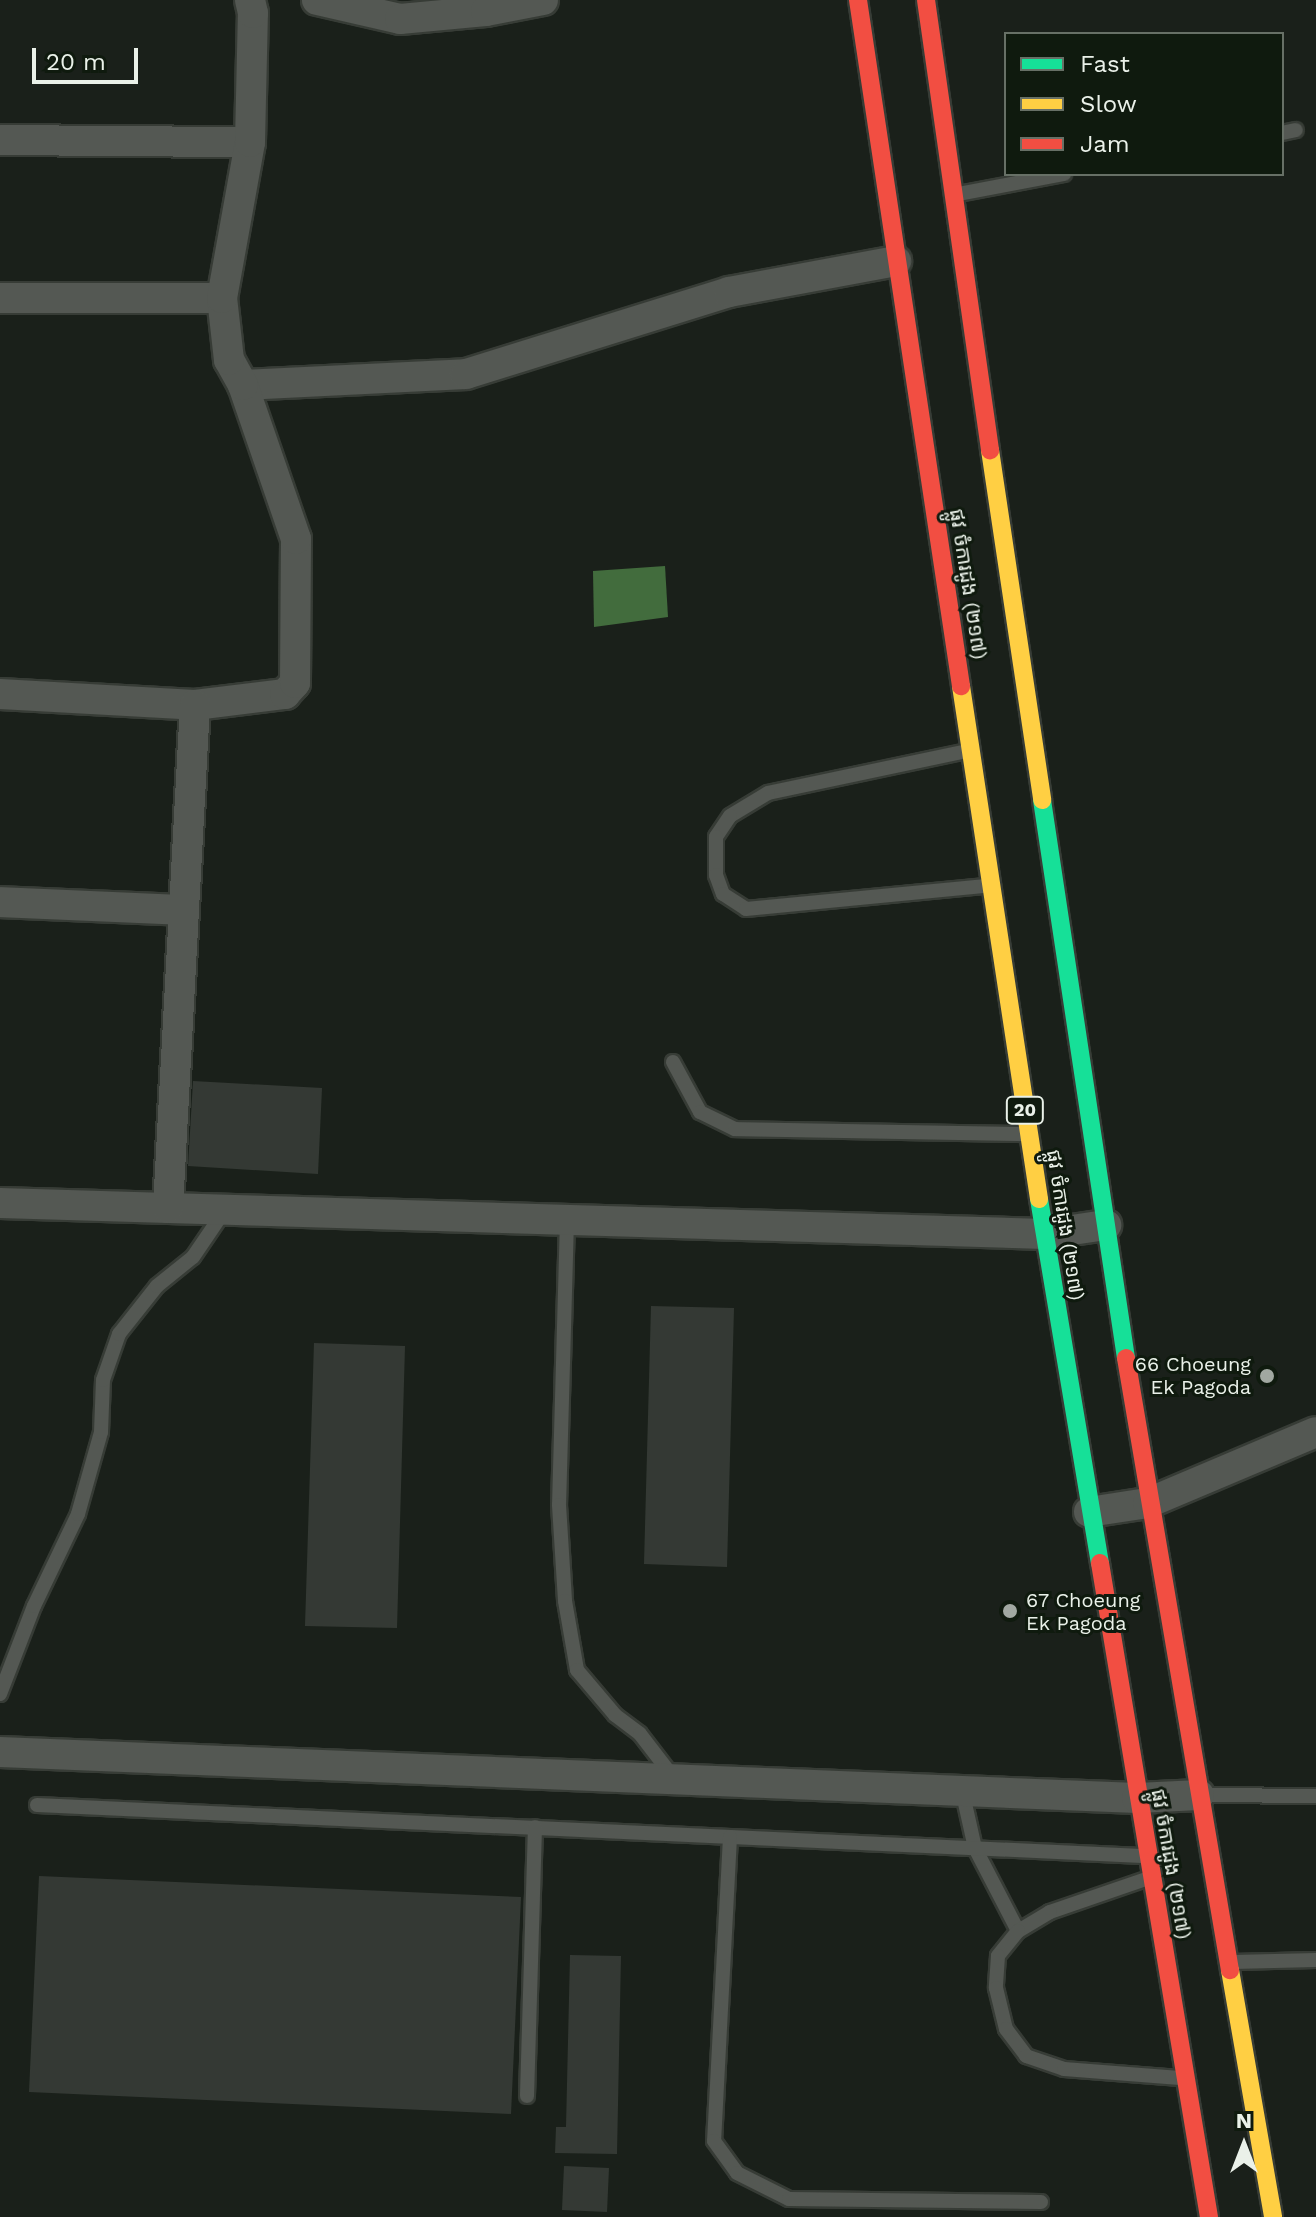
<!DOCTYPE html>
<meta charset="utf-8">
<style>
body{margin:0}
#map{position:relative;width:1316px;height:2217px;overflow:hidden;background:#1a201a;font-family:"Work Sans","Noto Sans Khmer",sans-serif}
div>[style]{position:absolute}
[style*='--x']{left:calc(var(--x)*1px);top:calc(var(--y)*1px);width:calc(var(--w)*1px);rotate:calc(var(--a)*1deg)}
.water>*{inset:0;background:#426c3d}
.building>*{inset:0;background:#343934}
.roads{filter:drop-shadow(2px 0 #373c36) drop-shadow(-2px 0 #373c36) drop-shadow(0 2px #373c36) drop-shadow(0 -2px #373c36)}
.lane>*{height:14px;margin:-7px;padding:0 7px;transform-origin:7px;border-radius:7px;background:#545853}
.street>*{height:30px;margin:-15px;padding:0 15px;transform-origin:15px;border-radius:15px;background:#545853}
.fast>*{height:18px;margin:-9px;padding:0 9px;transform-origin:9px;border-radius:9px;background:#16e098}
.slow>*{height:18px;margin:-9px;padding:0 9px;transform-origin:9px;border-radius:9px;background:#ffcf43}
.jam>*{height:18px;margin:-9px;padding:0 9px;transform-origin:9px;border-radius:9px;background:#f24e42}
.dots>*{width:22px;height:22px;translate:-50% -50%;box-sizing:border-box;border:4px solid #0f1a0e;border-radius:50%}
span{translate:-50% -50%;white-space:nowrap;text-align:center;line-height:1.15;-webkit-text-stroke:6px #0f1a0e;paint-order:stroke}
.shield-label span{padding:2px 6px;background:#0f1a0e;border:2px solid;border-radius:6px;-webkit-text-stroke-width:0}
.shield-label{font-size:18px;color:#eaf1e9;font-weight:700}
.street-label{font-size:20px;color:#eaf1e9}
.poi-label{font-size:20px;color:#eaf1e9}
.right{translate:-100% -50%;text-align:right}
.left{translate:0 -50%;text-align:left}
.legend{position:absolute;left:1004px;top:32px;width:280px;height:144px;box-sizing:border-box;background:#0f1a0e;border:2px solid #677066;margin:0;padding:10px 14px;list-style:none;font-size:24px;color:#eaf1e9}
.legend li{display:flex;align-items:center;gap:16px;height:40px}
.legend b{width:40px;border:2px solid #677066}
.north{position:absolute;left:1204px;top:2105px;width:80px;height:80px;-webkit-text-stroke:6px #0f1a0e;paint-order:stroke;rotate:0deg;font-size:22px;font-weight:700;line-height:32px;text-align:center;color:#eaf1e9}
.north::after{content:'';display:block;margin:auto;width:28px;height:36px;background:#eaf1e9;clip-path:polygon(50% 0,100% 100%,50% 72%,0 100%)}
.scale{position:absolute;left:32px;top:48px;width:106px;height:36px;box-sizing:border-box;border:4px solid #eaf1e9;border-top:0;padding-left:10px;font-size:24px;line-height:28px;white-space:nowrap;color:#eaf1e9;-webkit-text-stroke:6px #0f1a0e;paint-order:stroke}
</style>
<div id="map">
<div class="water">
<i style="clip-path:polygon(665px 566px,668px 617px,594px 627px,593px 571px)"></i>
</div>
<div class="building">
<i style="clip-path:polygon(193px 1081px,322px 1088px,318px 1174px,188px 1166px)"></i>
<i style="clip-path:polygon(651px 1306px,734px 1308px,727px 1567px,644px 1564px)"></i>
<i style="clip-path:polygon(314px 1343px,405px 1346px,397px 1628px,305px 1626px)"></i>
<i style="clip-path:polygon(39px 1876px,521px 1897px,511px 2114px,29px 2092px)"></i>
<i style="clip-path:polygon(570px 1955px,621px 1956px,617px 2154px,555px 2153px,556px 2127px,566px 2127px)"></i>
<i style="clip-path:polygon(564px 2166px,609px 2168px,607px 2212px,562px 2210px)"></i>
</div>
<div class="roads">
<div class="lane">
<i style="--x:1282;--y:133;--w:14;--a:-12"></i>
<i style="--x:958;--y:194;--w:108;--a:-10.7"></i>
<i style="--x:967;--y:751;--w:203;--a:168.1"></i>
<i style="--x:768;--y:793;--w:44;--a:148.8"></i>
<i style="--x:730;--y:816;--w:25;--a:124"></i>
<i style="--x:716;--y:837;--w:38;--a:90"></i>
<i style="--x:716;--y:875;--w:20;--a:70"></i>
<i style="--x:723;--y:894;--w:27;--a:33"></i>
<i style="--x:746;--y:909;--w:241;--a:-5.5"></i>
<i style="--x:673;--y:1062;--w:57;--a:61.6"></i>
<i style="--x:700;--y:1112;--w:39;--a:26"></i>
<i style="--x:735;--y:1129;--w:289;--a:1"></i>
<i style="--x:567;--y:1220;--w:285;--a:91.6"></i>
<i style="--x:559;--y:1505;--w:96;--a:86.4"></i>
<i style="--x:565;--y:1601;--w:70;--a:80.1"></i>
<i style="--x:577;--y:1670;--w:59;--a:49.8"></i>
<i style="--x:615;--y:1715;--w:31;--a:37"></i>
<i style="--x:640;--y:1734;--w:54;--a:52.5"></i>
<i style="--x:0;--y:1694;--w:94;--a:-68.9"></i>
<i style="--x:34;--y:1606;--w:102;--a:-64.4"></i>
<i style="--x:78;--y:1514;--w:85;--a:-74.3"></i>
<i style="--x:101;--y:1432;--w:52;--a:-87.8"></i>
<i style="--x:103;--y:1380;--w:49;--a:-70.8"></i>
<i style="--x:119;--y:1334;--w:61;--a:-51.6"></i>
<i style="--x:157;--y:1286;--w:46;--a:-38.9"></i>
<i style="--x:193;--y:1257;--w:57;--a:-55.8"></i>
<i style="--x:962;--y:1790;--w:59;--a:77.4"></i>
<i style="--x:975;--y:1848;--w:93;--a:62.6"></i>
<i style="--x:1204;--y:1795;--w:112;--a:0.5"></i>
<i style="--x:37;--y:1805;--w:1106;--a:2.64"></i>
<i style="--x:730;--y:1837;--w:304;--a:93"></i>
<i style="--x:714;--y:2141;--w:39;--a:54"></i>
<i style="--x:737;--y:2173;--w:58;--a:26.6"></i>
<i style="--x:789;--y:2199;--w:252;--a:0.7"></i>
<i style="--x:1146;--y:1879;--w:102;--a:161"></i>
<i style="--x:1050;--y:1912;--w:37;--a:149"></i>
<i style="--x:1018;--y:1931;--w:32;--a:129"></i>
<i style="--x:998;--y:1956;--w:32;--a:94"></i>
<i style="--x:996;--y:1988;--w:42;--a:76.3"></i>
<i style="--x:1006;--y:2029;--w:34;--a:53"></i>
<i style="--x:1026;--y:2056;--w:40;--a:18.9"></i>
<i style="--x:1064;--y:2069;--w:116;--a:4.4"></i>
<i style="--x:1233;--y:1962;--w:83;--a:-1.4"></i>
<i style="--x:527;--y:2096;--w:269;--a:-88.3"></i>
</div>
<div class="street">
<i style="--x:317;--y:0;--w:85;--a:12.9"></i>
<i style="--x:400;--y:19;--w:86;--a:-5.3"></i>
<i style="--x:486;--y:11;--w:58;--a:-10.9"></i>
<i style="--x:0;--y:140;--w:250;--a:0.5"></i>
<i style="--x:0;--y:298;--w:222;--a:0"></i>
<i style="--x:243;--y:385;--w:223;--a:-2.8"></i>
<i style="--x:466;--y:374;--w:275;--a:-17.3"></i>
<i style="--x:729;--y:292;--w:170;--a:-10.5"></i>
<i style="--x:0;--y:694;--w:195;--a:3.2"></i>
<i style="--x:195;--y:705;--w:91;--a:-7"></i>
<i style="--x:285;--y:694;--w:15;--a:-48"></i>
<i style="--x:295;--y:683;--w:144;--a:-89.6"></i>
<i style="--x:296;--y:539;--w:163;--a:-109"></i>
<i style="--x:243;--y:385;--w:29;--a:-119"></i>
<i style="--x:229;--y:360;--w:62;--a:-96.4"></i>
<i style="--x:222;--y:298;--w:158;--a:-79.8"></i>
<i style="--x:250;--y:142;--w:129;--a:-88.7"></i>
<i style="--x:253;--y:13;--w:13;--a:-103"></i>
<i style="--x:0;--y:902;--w:183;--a:2.5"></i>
<i style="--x:0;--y:1203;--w:1045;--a:1.7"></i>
<i style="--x:1045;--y:1234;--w:62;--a:-8.4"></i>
<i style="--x:168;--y:1208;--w:504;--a:-86.93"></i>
<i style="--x:1089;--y:1512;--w:60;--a:-8.7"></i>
<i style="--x:1148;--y:1503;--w:182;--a:-22.9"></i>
<i style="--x:0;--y:1752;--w:1138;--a:2.32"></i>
<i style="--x:1137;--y:1798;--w:62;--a:-2.8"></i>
</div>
<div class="fast">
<i style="--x:1042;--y:800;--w:564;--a:81.44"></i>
<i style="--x:1039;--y:1199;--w:369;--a:80.5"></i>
</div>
<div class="slow">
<i style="--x:990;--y:450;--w:354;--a:81.5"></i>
<i style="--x:961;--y:686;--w:519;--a:81.35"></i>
<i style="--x:1230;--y:1970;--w:251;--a:80.1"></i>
</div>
<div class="jam">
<i style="--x:858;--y:0;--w:694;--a:81.46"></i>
<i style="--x:926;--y:0;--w:455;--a:81.9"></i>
<i style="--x:1126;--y:1358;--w:621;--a:80.36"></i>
<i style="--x:1100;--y:1563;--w:663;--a:80.54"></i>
</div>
</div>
<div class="dots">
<i style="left:1267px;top:1376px;background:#a1a8a1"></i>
<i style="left:1010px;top:1611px;background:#a1a8a1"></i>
</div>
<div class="shield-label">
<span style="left:1025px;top:1110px">20</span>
</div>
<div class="street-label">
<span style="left:968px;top:584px;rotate:81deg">ផ្លូវ ចំការដូង (២១៧)</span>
<span style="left:1065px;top:1225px;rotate:81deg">ផ្លូវ ចំការដូង (២១៧)</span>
<span style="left:1171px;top:1864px;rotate:80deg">ផ្លូវ ចំការដូង (២១៧)</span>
</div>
<div class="poi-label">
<span class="right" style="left:1251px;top:1376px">66 Choeung<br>Ek Pagoda</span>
<span class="left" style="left:1026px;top:1612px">67 Choeung<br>Ek Pagoda</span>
</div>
<ul class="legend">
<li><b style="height:10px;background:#16e098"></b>Fast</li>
<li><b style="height:10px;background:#ffcf43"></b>Slow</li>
<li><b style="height:10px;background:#f24e42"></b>Jam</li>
</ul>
<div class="north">N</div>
<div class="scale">20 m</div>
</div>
